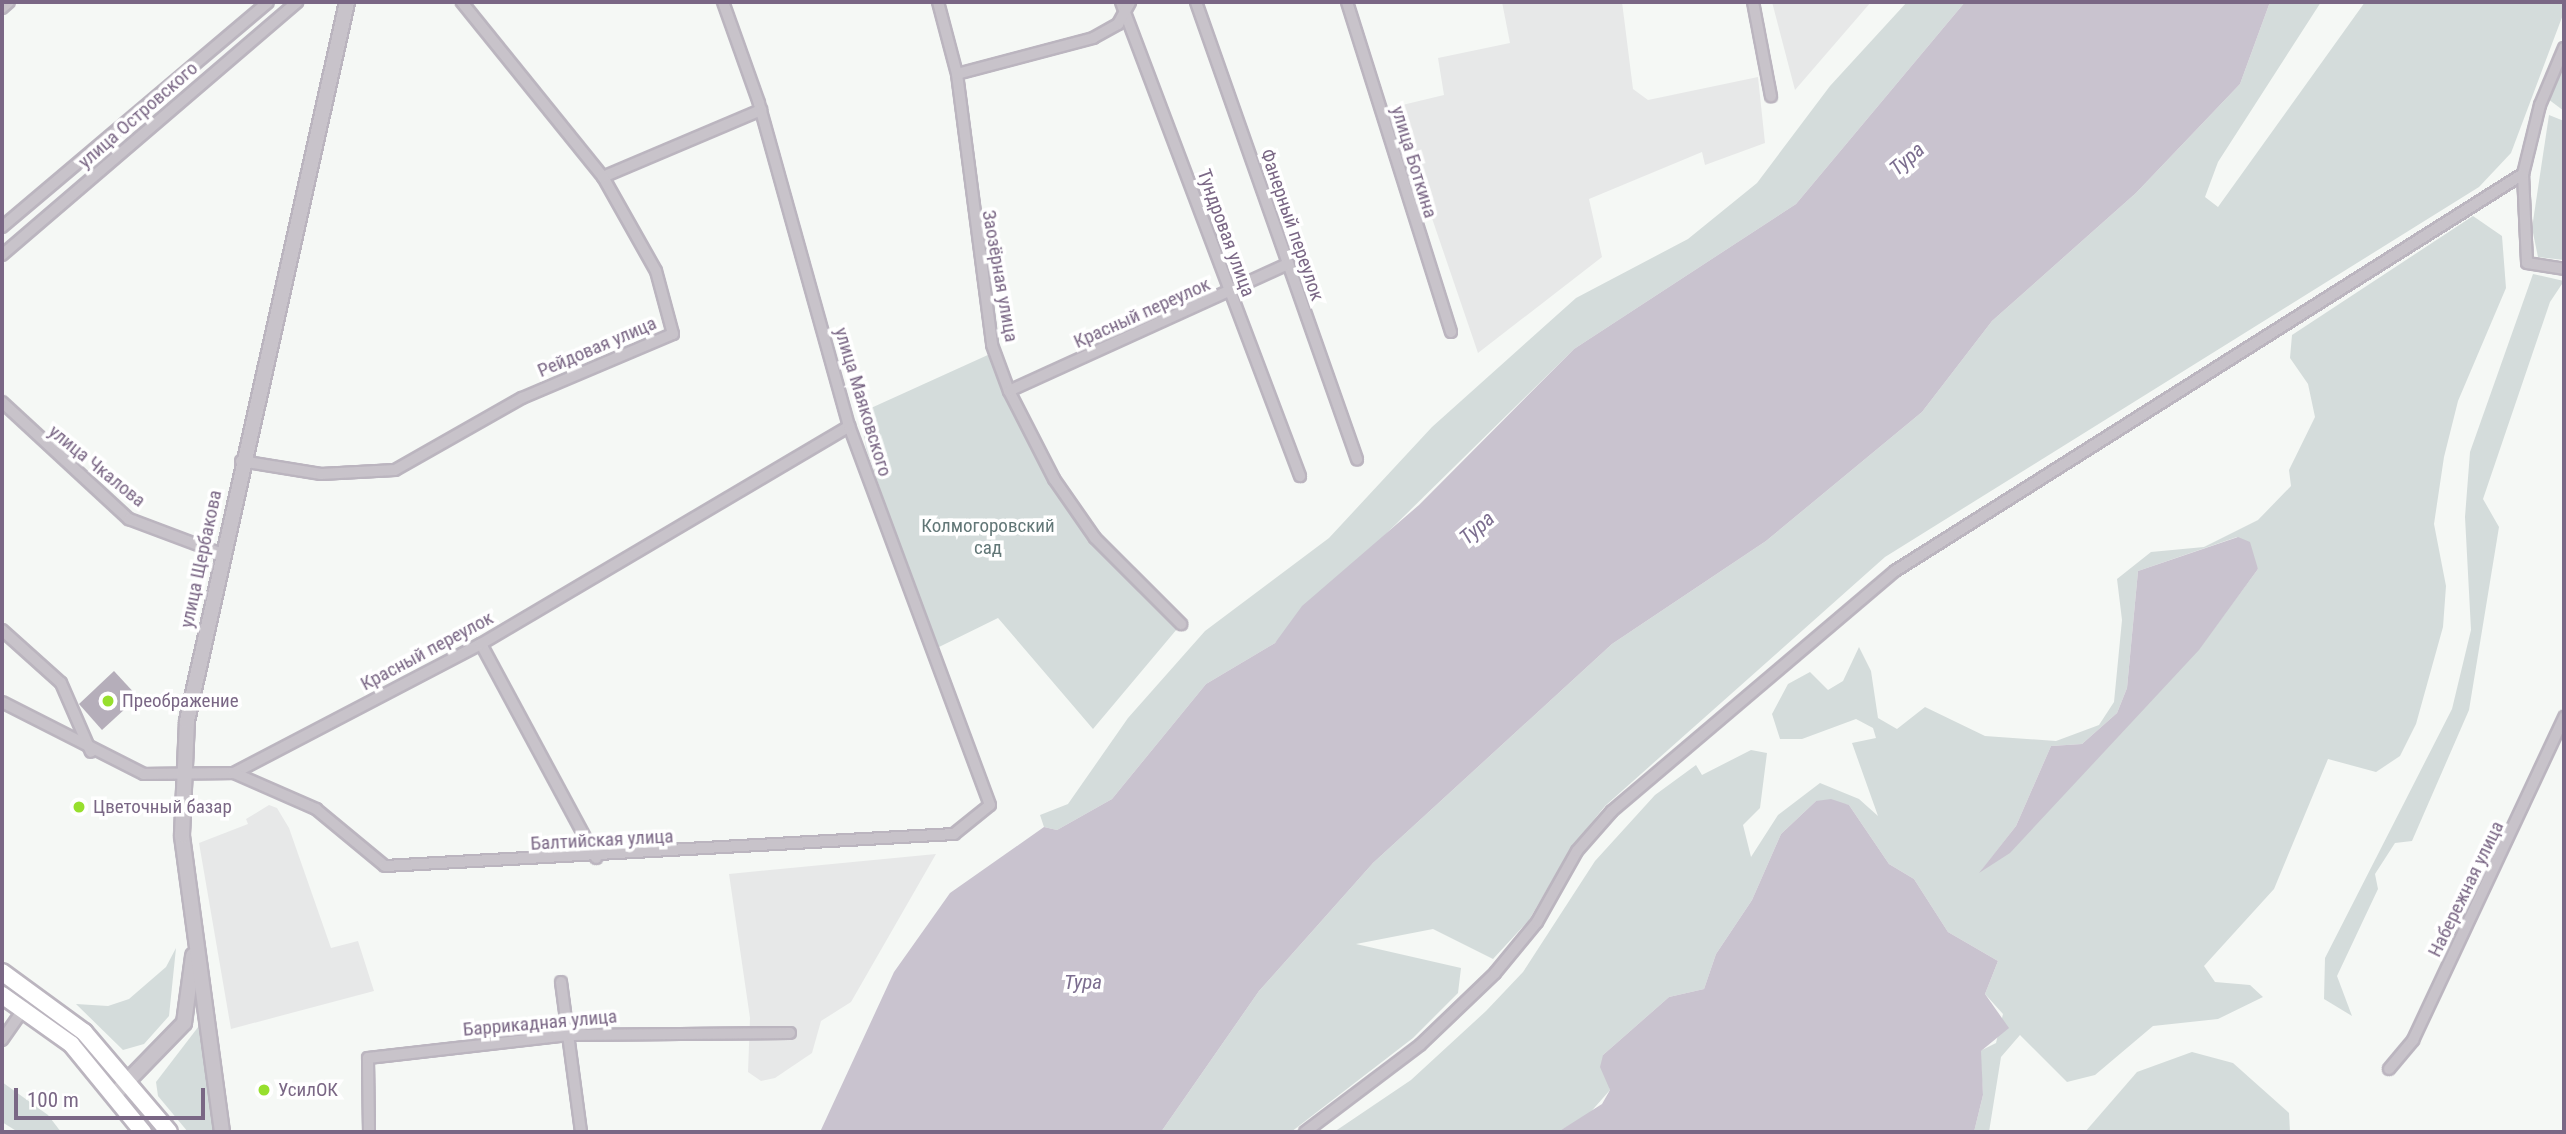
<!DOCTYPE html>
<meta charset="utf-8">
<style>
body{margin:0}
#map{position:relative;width:2566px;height:1134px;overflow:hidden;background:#f5f8f5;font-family:"Roboto Condensed",sans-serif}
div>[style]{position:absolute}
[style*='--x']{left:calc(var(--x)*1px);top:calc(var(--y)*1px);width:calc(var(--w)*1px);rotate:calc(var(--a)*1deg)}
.built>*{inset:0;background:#e7e8e8}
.green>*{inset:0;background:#d4dcdb}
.water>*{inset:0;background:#c9c3cf}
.building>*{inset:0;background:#b5aeba}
.roads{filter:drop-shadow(2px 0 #bbb5bf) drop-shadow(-2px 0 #bbb5bf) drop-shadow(0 2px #bbb5bf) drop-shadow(0 -2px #bbb5bf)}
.minor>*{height:10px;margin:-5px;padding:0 5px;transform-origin:5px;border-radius:5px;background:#c8c3ca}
.tertiary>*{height:14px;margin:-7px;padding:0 7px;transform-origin:7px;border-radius:7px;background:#c8c3ca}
.secondary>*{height:16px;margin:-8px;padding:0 8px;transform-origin:8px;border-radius:8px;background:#fff}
.dots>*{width:19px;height:19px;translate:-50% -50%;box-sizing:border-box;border:4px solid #fff;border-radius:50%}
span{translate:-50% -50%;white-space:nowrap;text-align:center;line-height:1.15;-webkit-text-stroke:7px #fff;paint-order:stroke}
.street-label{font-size:19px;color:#7a6785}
.park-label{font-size:19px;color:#627777}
.poi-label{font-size:19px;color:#7a6785}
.left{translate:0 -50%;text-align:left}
.water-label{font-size:21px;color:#7c6e8f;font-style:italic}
.frame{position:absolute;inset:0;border:4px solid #7a6785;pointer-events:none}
.scale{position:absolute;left:14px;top:1088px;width:191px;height:32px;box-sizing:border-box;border:4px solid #7a6785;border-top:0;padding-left:9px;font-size:21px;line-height:24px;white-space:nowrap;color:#7a6785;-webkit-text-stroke:5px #fff;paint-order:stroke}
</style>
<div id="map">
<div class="built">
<i style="clip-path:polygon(1502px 2px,1622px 2px,1633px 89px,1648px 100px,1758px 77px,1765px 143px,1705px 165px,1702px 152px,1589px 199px,1602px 257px,1478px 353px,1394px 107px,1444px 95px,1438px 58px,1510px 43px)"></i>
<i style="clip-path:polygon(1772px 2px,1871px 2px,1795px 90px)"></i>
<i style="clip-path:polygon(269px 805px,277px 808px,289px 828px,331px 948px,358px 941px,374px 991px,231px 1029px,199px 843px,248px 824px,246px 819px)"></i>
<i style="clip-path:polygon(936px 854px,851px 1002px,821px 1021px,812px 1053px,775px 1078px,761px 1081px,748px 1072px,750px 1018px,729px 874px)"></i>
</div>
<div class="green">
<i style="clip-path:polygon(1907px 2px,1965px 2px,1796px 204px,1574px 349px,1275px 643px,1206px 684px,1112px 799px,1057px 830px,1044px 827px,1040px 815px,1068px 804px,1128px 718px,1205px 631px,1329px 538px,1432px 427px,1576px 298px,1688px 239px,1757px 183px,1830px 86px)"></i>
<i style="clip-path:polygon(2270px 2px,2321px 2px,2218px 162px,2205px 197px,2218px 207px,2365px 2px,2564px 2px,2564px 12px,2511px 153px,2479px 187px,1885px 557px,1605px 806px,1571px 848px,1529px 920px,1493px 959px,1433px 929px,1356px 944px,1461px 968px,1458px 993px,1413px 1038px,1291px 1132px,1161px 1132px,1259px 991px,1373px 863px,1612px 644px,1766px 541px,1922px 412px,1992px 321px,2136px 193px,2240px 84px)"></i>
<i style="clip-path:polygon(2564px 60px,2564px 111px,2548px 99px)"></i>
<i style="clip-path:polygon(2549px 115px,2564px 121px,2564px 260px,2538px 257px,2532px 228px)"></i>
<i style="clip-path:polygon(evenodd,2473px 216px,2502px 236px,2506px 288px,2458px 401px,2444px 457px,2434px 524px,2446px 586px,2443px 627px,2416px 724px,2400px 756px,2376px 772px,2328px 759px,2274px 889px,2204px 966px,2215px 982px,2250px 985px,2263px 997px,2218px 1019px,2153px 1026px,2095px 1075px,2067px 1082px,2020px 1035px,2001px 1057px,1989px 1132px,1974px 1132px,1983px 1095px,1980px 1051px,1996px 1043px,2003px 1014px,1985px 994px,1998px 961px,1948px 932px,1914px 879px,1889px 864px,1849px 805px,1816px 801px,1781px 834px,1752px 900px,1716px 954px,1704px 989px,1669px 997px,1603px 1055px,1610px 1090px,1588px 1115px,1558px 1132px,1334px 1132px,1411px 1080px,1486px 1011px,1523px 972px,1595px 861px,1655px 795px,1696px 765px,1702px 775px,1751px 750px,1767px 753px,1760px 808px,1743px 825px,1751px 857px,1778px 815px,1820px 783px,1859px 799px,1878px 816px,1852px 743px,1876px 738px,1873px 728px,1856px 719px,1802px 739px,1780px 739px,1772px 714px,1788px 684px,1810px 672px,1828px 690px,1843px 681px,1859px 647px,1871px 671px,1878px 718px,1897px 729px,1925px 707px,1985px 736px,2056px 741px,2099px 725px,2114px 702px,2122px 620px,2117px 579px,2151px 552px,2204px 547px,2258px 520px,2291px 486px,2289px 470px,2315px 417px,2308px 384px,2290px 358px,2292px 335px,2473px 216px,2237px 537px,2258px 569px,2199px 649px,1981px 871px,2016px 826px,2051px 746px,2082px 744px,2117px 713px,2127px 688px,2138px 571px,2237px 537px)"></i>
<i style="clip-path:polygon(2533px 274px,2564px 281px,2550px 302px,2483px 499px,2499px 527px,2469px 710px,2412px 841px,2395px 843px,2375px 874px,2378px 889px,2337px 976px,2352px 1016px,2324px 999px,2325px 958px,2452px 709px,2471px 630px,2465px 517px,2470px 452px)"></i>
<i style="clip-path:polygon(990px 354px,1048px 480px,1091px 541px,1177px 629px,1093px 729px,998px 618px,939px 647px,931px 636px,866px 448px,860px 413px)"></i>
<i style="clip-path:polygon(176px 948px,169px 1016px,144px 1044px,123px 1050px,76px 1004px,108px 1006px,129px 999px,166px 967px)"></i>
<i style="clip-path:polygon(202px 1022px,215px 1132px,188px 1132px,158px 1096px,156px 1082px)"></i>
<i style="clip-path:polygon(2192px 1052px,2233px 1063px,2289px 1113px,2290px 1132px,2085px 1132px,2137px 1072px)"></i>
<i style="clip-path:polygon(2px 1082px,48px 1115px,61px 1132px,18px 1132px,2px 1122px)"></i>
</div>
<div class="water">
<i style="clip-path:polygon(1965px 2px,2270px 2px,2240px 84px,2136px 193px,1992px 321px,1922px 412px,1766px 541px,1612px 644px,1373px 863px,1259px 991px,1161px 1132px,820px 1132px,894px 972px,950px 893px,1044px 827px,1057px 830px,1112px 799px,1206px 684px,1275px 643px,1302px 606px,1419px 505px,1574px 349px,1796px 204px)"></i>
<i style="clip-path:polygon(2238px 537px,2250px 542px,2258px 569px,2199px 650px,2010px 853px,1979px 873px,2016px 826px,2051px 746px,2082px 744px,2117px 713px,2127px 688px,2138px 571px)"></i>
<i style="clip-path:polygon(1831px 799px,1849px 805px,1889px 864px,1914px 879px,1948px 932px,1998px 961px,1985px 994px,2009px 1028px,1981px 1051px,1983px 1095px,1974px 1132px,1558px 1132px,1602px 1104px,1610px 1090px,1600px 1067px,1603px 1055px,1669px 997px,1704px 989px,1716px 954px,1752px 900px,1781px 834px,1816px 801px)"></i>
</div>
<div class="building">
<i style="clip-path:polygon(114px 671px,138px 697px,102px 730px,79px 704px)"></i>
</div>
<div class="roads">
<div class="minor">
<i style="--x:938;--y:2;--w:74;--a:75.2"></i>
<i style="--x:957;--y:74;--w:273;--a:82.6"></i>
<i style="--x:992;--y:345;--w:49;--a:69.7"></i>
<i style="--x:1009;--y:391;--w:99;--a:62.9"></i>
<i style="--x:1054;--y:479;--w:72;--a:55.2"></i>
<i style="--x:1095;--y:538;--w:122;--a:45"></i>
<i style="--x:1121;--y:2;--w:507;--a:69.31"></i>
<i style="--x:1196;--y:2;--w:485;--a:70.6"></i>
<i style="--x:1347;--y:2;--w:346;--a:72.5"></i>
<i style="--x:1753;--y:2;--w:96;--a:79.2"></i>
<i style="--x:2;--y:8;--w:9;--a:-41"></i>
<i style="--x:2564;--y:48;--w:62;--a:112.8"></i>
<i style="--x:2540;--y:105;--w:71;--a:103.8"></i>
<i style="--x:2523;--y:174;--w:89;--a:87.4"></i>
<i style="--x:2527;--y:263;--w:37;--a:9"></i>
<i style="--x:957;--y:74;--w:141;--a:-14.8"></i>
<i style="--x:1093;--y:38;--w:29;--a:-29"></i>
<i style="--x:1118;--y:24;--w:25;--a:-61"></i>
<i style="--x:603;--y:177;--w:172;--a:-23"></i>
<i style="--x:2;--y:227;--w:348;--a:-40.2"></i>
<i style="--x:2;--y:255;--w:389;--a:-40.6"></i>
<i style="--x:1009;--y:391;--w:307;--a:-24.5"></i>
<i style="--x:2;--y:402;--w:173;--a:42.7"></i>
<i style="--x:129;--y:519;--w:99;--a:20.6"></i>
<i style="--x:241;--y:461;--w:81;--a:9.2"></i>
<i style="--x:321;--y:474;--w:74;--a:-3.1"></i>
<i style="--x:395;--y:470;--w:146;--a:-29.6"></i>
<i style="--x:522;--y:398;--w:164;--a:-23"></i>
<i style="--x:673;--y:334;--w:65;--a:-105.1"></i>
<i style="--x:656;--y:271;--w:108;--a:-119.4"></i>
<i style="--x:603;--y:177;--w:225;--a:-128.9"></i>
<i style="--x:2;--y:630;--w:79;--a:41.9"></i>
<i style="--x:61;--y:683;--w:75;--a:66.5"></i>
<i style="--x:481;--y:644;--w:243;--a:61.7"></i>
<i style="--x:2;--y:702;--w:159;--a:26.9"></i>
<i style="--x:144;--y:774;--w:90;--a:-0.6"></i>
<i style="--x:234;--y:773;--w:279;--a:-27.6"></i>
<i style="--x:481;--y:644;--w:428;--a:-30.6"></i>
<i style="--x:234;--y:773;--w:90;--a:23.7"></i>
<i style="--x:316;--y:809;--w:89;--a:39.6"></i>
<i style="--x:385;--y:866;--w:570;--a:-3.22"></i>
<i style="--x:954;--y:834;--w:46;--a:-38.9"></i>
<i style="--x:990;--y:805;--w:404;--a:-110.4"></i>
<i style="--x:849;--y:426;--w:335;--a:-105.6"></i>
<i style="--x:759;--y:103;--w:107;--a:-109.6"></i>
<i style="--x:561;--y:982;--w:151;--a:82.4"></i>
<i style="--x:2;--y:1040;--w:40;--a:-55.1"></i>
<i style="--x:2389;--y:1069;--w:38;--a:-50"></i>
<i style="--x:2413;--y:1040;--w:357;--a:-64.9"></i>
<i style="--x:369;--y:1132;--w:74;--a:-90.8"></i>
<i style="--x:368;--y:1058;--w:204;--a:-6.5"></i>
<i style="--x:571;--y:1035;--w:219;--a:-0.5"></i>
<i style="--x:1305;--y:1132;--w:144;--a:-37.1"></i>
<i style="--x:1420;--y:1045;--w:104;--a:-43.8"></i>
<i style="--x:1495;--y:973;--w:66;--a:-50.5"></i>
<i style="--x:1537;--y:922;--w:81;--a:-60.6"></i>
<i style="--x:1577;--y:851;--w:53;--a:-48.8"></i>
<i style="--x:1612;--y:811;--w:371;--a:-40.3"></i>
<i style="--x:1895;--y:571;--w:743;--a:-32.3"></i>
</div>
<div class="tertiary">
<i style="--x:113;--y:1096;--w:102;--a:-45.8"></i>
<i style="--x:184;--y:1023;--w:68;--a:-82.3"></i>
<i style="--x:222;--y:1132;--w:300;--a:-97.7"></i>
<i style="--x:182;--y:835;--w:114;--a:-87.5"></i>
<i style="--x:187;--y:721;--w:737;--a:-77.45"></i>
</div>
<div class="secondary">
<i style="--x:2;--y:972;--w:102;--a:36.2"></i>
<i style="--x:84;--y:1032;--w:131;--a:49.6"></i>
<i style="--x:2;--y:995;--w:85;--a:35.4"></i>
<i style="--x:71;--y:1044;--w:114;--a:50.7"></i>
</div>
</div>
<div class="dots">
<i style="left:108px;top:701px;background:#97df2d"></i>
<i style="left:79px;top:807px;background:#97df2d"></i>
<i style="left:264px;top:1090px;background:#97df2d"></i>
</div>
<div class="street-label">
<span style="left:138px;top:115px;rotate:-41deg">улица Островского</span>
<span style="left:1414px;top:162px;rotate:73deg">улица Боткина</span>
<span style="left:1292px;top:225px;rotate:71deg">Фанерный переулок</span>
<span style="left:1226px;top:233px;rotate:70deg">Тундровая улица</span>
<span style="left:1000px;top:276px;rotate:80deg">Заозёрная улица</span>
<span style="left:1142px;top:313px;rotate:-24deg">Красный переулок</span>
<span style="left:597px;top:347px;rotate:-23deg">Рейдовая улица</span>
<span style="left:863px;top:402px;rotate:73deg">улица Маяковского</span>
<span style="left:97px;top:466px;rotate:39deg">улица Чкалова</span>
<span style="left:201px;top:559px;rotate:-78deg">улица Щербакова</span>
<span style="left:427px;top:651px;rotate:-28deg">Красный переулок</span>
<span style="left:602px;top:840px;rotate:-3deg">Балтийская улица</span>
<span style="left:2466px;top:889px;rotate:-64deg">Набережная улица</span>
<span style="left:540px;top:1023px;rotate:-5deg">Баррикадная улица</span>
</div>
<div class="park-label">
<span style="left:988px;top:537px">Колмогоровский<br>сад</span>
</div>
<div class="poi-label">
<span class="left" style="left:122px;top:701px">Преображение</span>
<span class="left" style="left:93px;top:807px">Цветочный базар</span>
<span class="left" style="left:278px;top:1090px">УсилОК</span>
</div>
<div class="water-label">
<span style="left:1907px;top:159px;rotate:-41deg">Тура</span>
<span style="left:1477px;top:528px;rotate:-41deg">Тура</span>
<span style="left:1083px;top:982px">Тура</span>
</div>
<div class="frame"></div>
<div class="scale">100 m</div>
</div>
